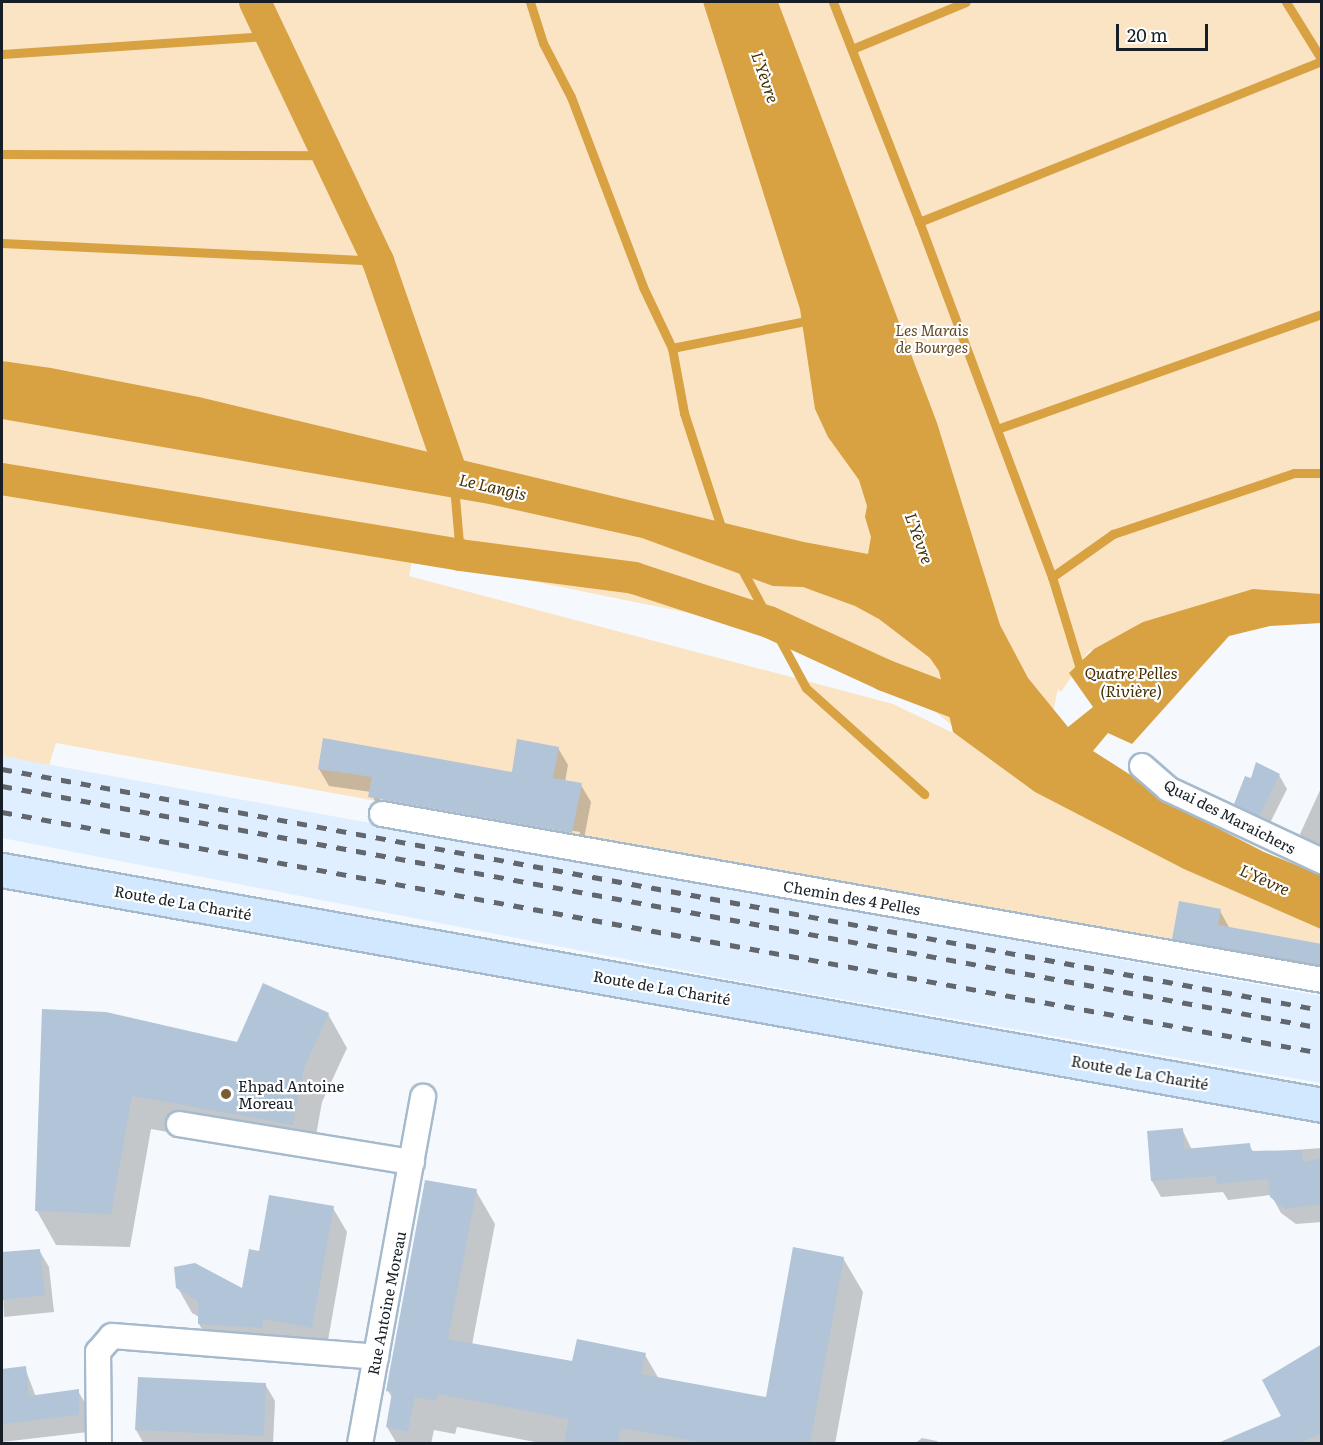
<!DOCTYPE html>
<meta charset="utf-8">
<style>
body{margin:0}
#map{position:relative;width:1323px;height:1445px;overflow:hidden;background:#f5f9fd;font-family:Literata,serif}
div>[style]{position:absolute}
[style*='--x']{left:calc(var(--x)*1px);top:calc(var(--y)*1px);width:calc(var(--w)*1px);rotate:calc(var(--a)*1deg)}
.built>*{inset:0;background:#dfefff}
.green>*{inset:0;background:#fae4c4}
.water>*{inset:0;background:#d8a141}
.shadow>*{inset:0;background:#0003}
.stream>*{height:9px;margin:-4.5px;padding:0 4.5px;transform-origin:4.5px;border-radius:4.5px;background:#d8a141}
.canal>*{height:32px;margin:-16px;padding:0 16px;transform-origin:16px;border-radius:16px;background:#d8a141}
.building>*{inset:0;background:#b1c4d8}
.roads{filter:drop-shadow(2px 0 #a6bacd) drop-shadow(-2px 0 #a6bacd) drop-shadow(0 2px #a6bacd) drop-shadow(0 -2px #a6bacd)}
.minor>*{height:24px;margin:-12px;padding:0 12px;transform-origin:12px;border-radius:12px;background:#fff}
.primary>*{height:33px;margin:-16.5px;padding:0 16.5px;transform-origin:16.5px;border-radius:16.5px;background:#d1e8fe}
.rail>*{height:4.5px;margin-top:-2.25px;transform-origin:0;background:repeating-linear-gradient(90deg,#61676d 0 10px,transparent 0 20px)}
.dots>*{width:16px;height:16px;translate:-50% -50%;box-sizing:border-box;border:3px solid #fff;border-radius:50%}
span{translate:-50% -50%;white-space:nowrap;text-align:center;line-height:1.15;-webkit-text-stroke:4.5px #fff;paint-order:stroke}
.park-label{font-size:15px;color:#624a23;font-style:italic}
.street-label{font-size:15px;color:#171e25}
.poi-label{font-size:15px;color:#171e25}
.left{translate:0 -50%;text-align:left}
.water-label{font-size:16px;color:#432d03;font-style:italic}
.frame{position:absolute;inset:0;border:3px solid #171e25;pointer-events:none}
.scale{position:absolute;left:1116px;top:24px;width:92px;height:27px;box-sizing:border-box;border:3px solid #171e25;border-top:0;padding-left:8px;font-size:18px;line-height:21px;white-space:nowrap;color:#171e25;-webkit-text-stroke:4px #fff;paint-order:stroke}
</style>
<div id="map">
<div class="built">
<i style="clip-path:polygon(2px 756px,1321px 996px,1321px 1083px,727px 979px,2px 838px)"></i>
</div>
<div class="green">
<i style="clip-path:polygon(evenodd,2px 2px,1321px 2px,1321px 603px,1208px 615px,1089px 651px,1061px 692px,1058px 689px,1039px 775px,1321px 912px,1321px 972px,56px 743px,49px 765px,2px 756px,2px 2px,413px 557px,743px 624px,909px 690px,972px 742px,893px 704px,409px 576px,413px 557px)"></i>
</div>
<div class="water">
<i style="clip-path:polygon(703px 2px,778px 2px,937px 423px,1000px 625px,1028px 678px,1068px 727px,1093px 707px,1069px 673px,1094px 649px,1143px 622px,1253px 589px,1321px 594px,1321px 623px,1270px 626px,1229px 636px,1132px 744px,1108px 733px,1093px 751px,1198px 818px,1264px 852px,1321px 875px,1321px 929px,1184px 869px,1035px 792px,953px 732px,939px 671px,930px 658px,879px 619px,855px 606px,803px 587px,773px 586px,642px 538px,489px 504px,2px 419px,2px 361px,51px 368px,199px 397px,804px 542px,868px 554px,871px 537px,865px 517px,867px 506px,859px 480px,828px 437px,815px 409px,800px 309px)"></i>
</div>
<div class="shadow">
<i style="clip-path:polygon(evenodd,558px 748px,568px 765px,565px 782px,581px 785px,591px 802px,582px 849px,380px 814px,371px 792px,329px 786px,319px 769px,513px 773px,558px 748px,380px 797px,580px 832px,580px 835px,380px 800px,380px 797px)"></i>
<i style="clip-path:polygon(1279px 775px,1287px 789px,1267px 829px,1244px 818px,1235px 804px,1252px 780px)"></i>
<i style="clip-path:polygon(1322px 786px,1322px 854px,1308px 848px,1300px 834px)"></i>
<i style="clip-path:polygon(1220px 911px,1230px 929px,1322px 946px,1322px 986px,1187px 961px,1174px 939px)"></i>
<i style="clip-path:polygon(44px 1011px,237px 1044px,328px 1014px,347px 1048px,322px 1102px,312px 1158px,151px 1129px,130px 1247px,56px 1245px,37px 1211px)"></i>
<i style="clip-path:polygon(1182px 1129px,1192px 1150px,1249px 1145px,1254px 1153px,1322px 1148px,1322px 1222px,1296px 1224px,1281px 1213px,1271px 1195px,1228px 1200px,1223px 1192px,1161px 1197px,1152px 1181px)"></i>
<i style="clip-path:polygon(476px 1191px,495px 1224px,472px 1345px,573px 1363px,645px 1355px,659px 1379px,767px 1399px,843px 1258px,863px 1292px,835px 1444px,545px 1444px,457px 1427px,455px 1434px,434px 1430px,431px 1444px,397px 1444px,387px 1427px,393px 1399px,388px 1391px)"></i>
<i style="clip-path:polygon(333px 1208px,347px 1232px,326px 1352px,213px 1348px,199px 1324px,199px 1317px,192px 1313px,178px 1288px,243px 1290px,260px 1252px)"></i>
<i style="clip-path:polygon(39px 1250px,49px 1267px,54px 1312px,4px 1317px,2px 1254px)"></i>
<i style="clip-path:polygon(1322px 1346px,1322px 1444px,1223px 1444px,1283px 1417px)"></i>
<i style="clip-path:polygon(25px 1368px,36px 1397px,78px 1391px,88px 1408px,88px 1432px,2px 1442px,2px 1371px)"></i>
<i style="clip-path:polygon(265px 1384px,275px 1401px,273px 1444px,144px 1444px,136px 1430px)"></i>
<i style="clip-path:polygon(922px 1438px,937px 1441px,939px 1444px,914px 1444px)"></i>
</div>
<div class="stream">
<i style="--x:530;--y:2;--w:43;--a:72.4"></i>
<i style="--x:543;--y:43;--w:61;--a:62.6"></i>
<i style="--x:571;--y:97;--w:203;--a:69.2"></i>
<i style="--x:643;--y:287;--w:68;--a:64.6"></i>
<i style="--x:672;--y:348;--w:66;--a:79.5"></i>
<i style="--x:684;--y:413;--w:123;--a:72"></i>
<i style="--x:833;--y:2;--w:236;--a:68.6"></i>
<i style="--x:1286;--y:2;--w:68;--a:58.2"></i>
<i style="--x:852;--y:49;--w:123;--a:-22.4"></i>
<i style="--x:2;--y:54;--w:268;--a:-3.9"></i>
<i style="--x:2;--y:154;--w:325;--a:0.2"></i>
<i style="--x:2;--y:243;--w:376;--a:2.7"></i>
<i style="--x:672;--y:348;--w:142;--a:-11.4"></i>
<i style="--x:997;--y:429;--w:345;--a:-19.5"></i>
<i style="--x:454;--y:486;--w:69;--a:85"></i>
<i style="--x:739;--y:564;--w:141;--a:61.6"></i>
<i style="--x:806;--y:688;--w:159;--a:41.9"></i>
<i style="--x:1052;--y:577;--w:75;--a:-35.2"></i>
<i style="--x:1113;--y:534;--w:191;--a:-18.6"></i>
<i style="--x:1294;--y:473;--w:28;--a:0"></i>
<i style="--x:1082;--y:675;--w:102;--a:-107"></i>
<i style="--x:1052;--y:577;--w:379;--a:-110.5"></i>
<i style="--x:919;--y:222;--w:434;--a:-21.8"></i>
</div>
<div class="canal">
<i style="--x:255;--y:2;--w:287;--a:64.6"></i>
<i style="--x:378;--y:261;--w:229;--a:70.9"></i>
<i style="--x:2;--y:479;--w:464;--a:9.4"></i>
<i style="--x:460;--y:555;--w:176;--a:7.5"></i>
<i style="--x:634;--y:578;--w:142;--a:18.1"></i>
<i style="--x:769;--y:622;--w:127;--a:24.7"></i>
<i style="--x:884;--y:675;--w:107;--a:20.8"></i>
</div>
<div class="building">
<i style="clip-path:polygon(323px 738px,512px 772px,517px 739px,559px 747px,553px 778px,582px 783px,572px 833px,368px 797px,372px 777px,318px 769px)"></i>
<i style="clip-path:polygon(1256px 762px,1280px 774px,1259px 816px,1234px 804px,1245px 776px,1251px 778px)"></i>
<i style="clip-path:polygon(1179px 901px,1221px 909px,1218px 925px,1322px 944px,1322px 965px,1172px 939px)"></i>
<i style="clip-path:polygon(263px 983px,329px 1013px,304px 1068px,293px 1125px,132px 1096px,111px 1214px,35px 1211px,42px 1009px,106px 1012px,237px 1042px)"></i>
<i style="clip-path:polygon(1183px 1128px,1184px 1149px,1250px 1143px,1251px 1151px,1302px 1150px,1303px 1162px,1322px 1158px,1322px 1204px,1285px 1209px,1270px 1197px,1268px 1179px,1217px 1184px,1216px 1176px,1151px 1181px,1147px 1131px)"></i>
<i style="clip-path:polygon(425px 1180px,477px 1189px,448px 1339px,572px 1361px,577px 1339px,646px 1353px,641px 1374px,766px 1397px,793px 1247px,844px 1257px,810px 1443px,705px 1443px,621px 1428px,618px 1443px,564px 1443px,569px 1419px,438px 1394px,436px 1401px,415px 1397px,408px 1432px,386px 1427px,392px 1392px,386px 1391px)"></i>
<i style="clip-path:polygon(269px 1195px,334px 1206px,312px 1328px,262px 1319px,263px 1328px,198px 1324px,198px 1301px,176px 1288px,174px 1267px,195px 1263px,242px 1288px,249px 1249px,259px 1251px)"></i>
<i style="clip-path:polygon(40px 1249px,45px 1295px,2px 1300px,2px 1252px)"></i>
<i style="clip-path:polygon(1322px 1344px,1322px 1433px,1299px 1443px,1218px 1443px,1281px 1416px,1262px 1380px)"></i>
<i style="clip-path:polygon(26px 1366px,29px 1396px,79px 1389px,79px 1415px,2px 1424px,2px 1369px)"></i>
<i style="clip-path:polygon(138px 1377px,266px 1383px,264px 1436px,135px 1430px)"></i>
</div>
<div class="roads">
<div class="minor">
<i style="--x:1142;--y:766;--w:35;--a:41"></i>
<i style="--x:1168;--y:789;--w:170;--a:25.1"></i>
<i style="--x:382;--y:814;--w:955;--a:10.01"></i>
<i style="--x:179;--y:1124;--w:236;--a:9.3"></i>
<i style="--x:99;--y:1444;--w:92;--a:-90.6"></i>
<i style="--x:98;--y:1352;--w:21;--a:-49"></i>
<i style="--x:112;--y:1336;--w:265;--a:4.5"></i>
<i style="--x:360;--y:1444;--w:353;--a:-79.7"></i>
</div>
<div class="primary">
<i style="--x:2;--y:870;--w:1341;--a:10.09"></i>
</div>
</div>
<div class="rail">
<i style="--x:2;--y:769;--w:1342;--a:10.35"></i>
<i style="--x:2;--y:786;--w:1342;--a:10.39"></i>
<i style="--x:2;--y:812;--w:1342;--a:10.35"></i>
</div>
<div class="dots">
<i style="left:226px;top:1094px;background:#7a5e31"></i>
</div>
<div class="park-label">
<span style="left:932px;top:338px">Les Marais<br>de Bourges</span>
</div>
<div class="street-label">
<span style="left:1230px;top:816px;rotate:27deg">Quai des Maraichers</span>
<span style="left:852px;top:897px;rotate:10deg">Chemin des 4 Pelles</span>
<span style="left:183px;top:902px;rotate:10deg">Route de La Charité</span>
<span style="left:662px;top:987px;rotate:10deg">Route de La Charité</span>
<span style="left:1140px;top:1072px;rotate:10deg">Route de La Charité</span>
<span style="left:386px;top:1303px;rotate:-79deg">Rue Antoine Moreau</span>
</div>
<div class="poi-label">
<span class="left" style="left:238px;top:1094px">Ehpad Antoine<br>Moreau</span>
</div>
<div class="water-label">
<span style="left:766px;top:77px;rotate:71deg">L'Yèvre</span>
<span style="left:493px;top:486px;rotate:13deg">Le Langis</span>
<span style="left:920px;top:538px;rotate:70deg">L'Yèvre</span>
<span style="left:1131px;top:681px">Quatre Pelles<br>(Rivière)</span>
<span style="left:1265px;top:879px;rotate:24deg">L'Yèvre</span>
</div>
<div class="frame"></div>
<div class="scale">20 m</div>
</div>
